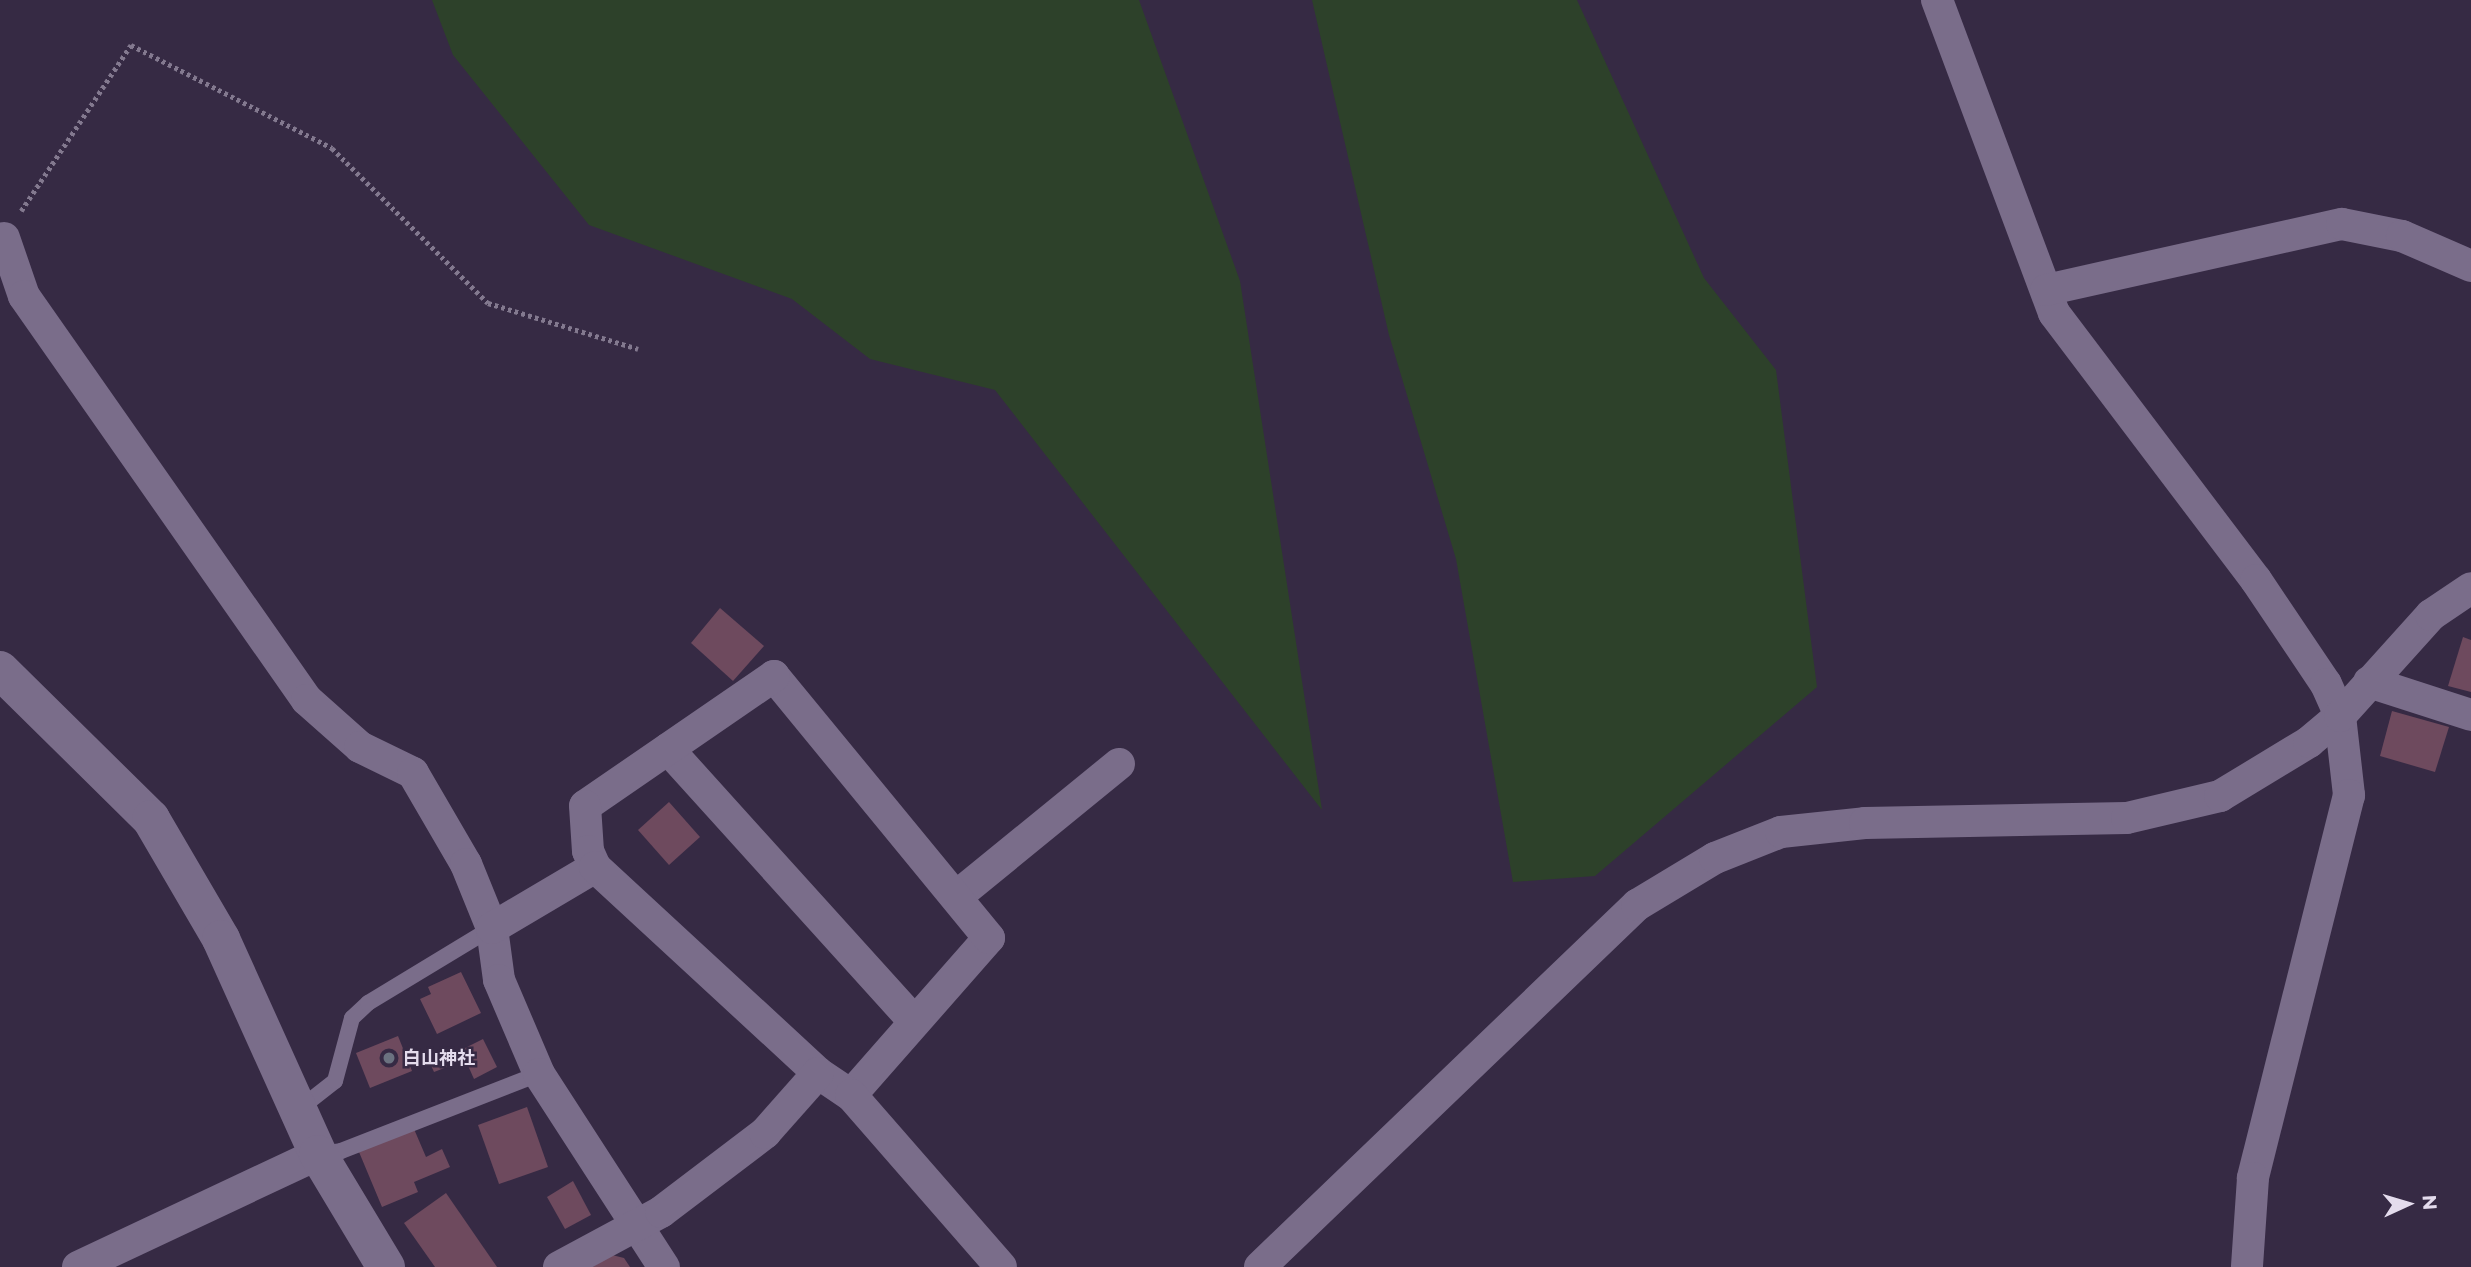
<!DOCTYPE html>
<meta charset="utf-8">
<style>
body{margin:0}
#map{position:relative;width:2471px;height:1267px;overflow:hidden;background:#362a44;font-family:Montserrat,"Noto Sans JP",sans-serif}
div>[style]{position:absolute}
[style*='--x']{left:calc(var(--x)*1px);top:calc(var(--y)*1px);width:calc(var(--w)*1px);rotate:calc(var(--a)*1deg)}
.green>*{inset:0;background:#2d412a}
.building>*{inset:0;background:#6e4a5e}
.path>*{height:4.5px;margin-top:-2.25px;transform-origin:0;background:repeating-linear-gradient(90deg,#83798f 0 3.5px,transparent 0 7px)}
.service>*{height:16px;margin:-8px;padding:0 8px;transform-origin:8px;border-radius:8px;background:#7a6d8a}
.minor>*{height:32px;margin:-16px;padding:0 16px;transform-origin:16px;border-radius:16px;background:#7a6d8a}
.tertiary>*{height:38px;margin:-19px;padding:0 19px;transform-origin:19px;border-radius:19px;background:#7a6d8a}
.dots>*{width:19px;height:19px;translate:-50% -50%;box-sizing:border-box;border:4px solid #362a44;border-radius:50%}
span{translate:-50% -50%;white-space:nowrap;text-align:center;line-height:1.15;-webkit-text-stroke:5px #362a44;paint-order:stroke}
.poi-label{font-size:18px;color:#e4dced;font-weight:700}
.left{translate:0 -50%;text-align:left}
.north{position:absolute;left:2373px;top:1169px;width:70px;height:70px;-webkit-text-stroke:5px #362a44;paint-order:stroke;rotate:86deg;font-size:19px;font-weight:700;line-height:28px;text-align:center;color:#e4dced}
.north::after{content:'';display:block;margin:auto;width:24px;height:32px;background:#e4dced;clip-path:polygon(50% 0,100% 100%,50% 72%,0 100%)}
</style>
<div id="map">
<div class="green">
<i style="clip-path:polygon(432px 0,1139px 0,1240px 281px,1322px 810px,995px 390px,870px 359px,792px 299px,589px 225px,453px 55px)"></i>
<i style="clip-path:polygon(1312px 0,1577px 0,1704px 278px,1776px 370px,1817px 687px,1595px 876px,1513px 882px,1456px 559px,1389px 335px)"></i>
</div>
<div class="building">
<i style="clip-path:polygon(720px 608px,764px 646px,733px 681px,691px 643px)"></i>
<i style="clip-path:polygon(2463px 637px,2471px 640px,2471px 692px,2448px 686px)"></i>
<i style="clip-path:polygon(2392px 711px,2449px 727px,2435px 772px,2380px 756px)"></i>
<i style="clip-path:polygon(669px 802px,700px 837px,669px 865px,638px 830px)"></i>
<i style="clip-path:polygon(461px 972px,481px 1013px,437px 1034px,420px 999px,431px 994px,428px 987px)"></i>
<i style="clip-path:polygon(398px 1036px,412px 1071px,370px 1088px,356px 1053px)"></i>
<i style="clip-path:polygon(483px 1039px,497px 1067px,474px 1079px,461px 1050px)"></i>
<i style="clip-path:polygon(441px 1054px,447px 1067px,434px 1072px,428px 1059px)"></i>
<i style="clip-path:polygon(527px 1107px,548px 1167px,499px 1184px,478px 1125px)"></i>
<i style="clip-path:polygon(414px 1129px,426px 1157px,442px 1149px,450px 1167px,414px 1182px,418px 1192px,382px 1207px,359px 1152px)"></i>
<i style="clip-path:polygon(573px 1181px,591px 1215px,565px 1229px,547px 1197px)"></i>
<i style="clip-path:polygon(446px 1193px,497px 1267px,435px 1267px,404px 1223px)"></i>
<i style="clip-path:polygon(612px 1255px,624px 1258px,630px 1267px,592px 1267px)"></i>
</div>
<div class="path">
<i style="--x:21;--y:211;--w:199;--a:-56.5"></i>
<i style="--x:131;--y:45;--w:226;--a:27.1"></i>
<i style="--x:332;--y:148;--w:220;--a:44.8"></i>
<i style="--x:488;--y:303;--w:157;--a:17"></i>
</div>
<div class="service">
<i style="--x:298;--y:1110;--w:47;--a:-38.1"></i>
<i style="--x:335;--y:1081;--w:65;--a:-74.9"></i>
<i style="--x:352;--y:1018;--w:22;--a:-43"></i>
<i style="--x:368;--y:1003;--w:145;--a:-31.2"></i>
<i style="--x:318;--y:1154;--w:23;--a:-7"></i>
<i style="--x:341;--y:1151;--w:212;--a:-21.3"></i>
</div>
<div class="minor">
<i style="--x:1937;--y:0;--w:334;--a:69.5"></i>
<i style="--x:2054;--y:313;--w:335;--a:52.9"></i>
<i style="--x:2256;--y:580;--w:125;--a:56.1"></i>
<i style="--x:2326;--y:684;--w:35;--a:66"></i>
<i style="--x:2340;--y:716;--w:80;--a:83.5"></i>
<i style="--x:2349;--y:795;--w:395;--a:104.1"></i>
<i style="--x:2253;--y:1178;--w:89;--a:93.9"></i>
<i style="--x:4;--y:238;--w:61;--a:71"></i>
<i style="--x:24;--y:296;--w:493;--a:55"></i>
<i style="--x:307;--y:700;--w:71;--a:41.6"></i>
<i style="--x:360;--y:747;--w:59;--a:26.1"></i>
<i style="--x:413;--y:773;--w:105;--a:59.8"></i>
<i style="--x:466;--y:864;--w:69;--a:67.9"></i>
<i style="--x:492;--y:928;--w:52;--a:82.3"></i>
<i style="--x:499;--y:980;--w:102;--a:66.9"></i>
<i style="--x:539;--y:1074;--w:230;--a:57.1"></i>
<i style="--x:2046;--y:290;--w:303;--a:-12.6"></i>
<i style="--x:2342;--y:224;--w:61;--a:11.3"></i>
<i style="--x:2402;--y:236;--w:75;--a:23.5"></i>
<i style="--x:2369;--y:682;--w:107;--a:17.9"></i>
<i style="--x:668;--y:749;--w:367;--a:47.9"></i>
<i style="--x:957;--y:896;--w:209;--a:-39.2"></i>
<i style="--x:492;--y:928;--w:120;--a:-30.6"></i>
<i style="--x:851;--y:1095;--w:209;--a:-48.7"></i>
<i style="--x:989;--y:938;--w:339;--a:-129.4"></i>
<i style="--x:774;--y:676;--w:229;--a:145.5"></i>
<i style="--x:585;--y:806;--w:45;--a:86.2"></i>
<i style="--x:588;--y:851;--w:17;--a:66"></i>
<i style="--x:595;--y:867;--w:304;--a:42.7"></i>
<i style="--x:818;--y:1073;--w:40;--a:34"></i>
<i style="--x:851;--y:1095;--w:228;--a:48.9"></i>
<i style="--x:78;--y:1267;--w:265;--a:-25.2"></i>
<i style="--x:559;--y:1267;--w:116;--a:-28.3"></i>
<i style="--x:661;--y:1212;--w:131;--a:-37.2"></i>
<i style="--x:765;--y:1133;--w:80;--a:-48.5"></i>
<i style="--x:1260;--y:1267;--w:523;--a:-43.84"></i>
<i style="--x:1637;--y:905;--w:91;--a:-31.1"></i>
<i style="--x:1715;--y:858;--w:71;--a:-21.5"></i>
<i style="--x:1781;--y:832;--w:84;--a:-6.1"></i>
<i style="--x:1865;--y:823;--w:262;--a:-1.1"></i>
<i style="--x:2127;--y:818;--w:96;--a:-13.3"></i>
<i style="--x:2220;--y:796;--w:104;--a:-31.2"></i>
<i style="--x:2309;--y:742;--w:40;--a:-40"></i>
<i style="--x:2340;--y:716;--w:136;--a:-48"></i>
<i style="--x:2431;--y:615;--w:48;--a:-34"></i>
</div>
<div class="tertiary">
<i style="--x:0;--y:670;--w:212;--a:44.6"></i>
<i style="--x:151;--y:819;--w:139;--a:59.7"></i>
<i style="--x:221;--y:939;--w:236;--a:65.7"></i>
<i style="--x:318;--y:1154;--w:132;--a:59"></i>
</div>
<div class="dots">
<i style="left:389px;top:1058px;background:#6b7280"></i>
</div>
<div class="poi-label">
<span class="left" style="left:403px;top:1058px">白山神社</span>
</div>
<div class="north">N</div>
</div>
